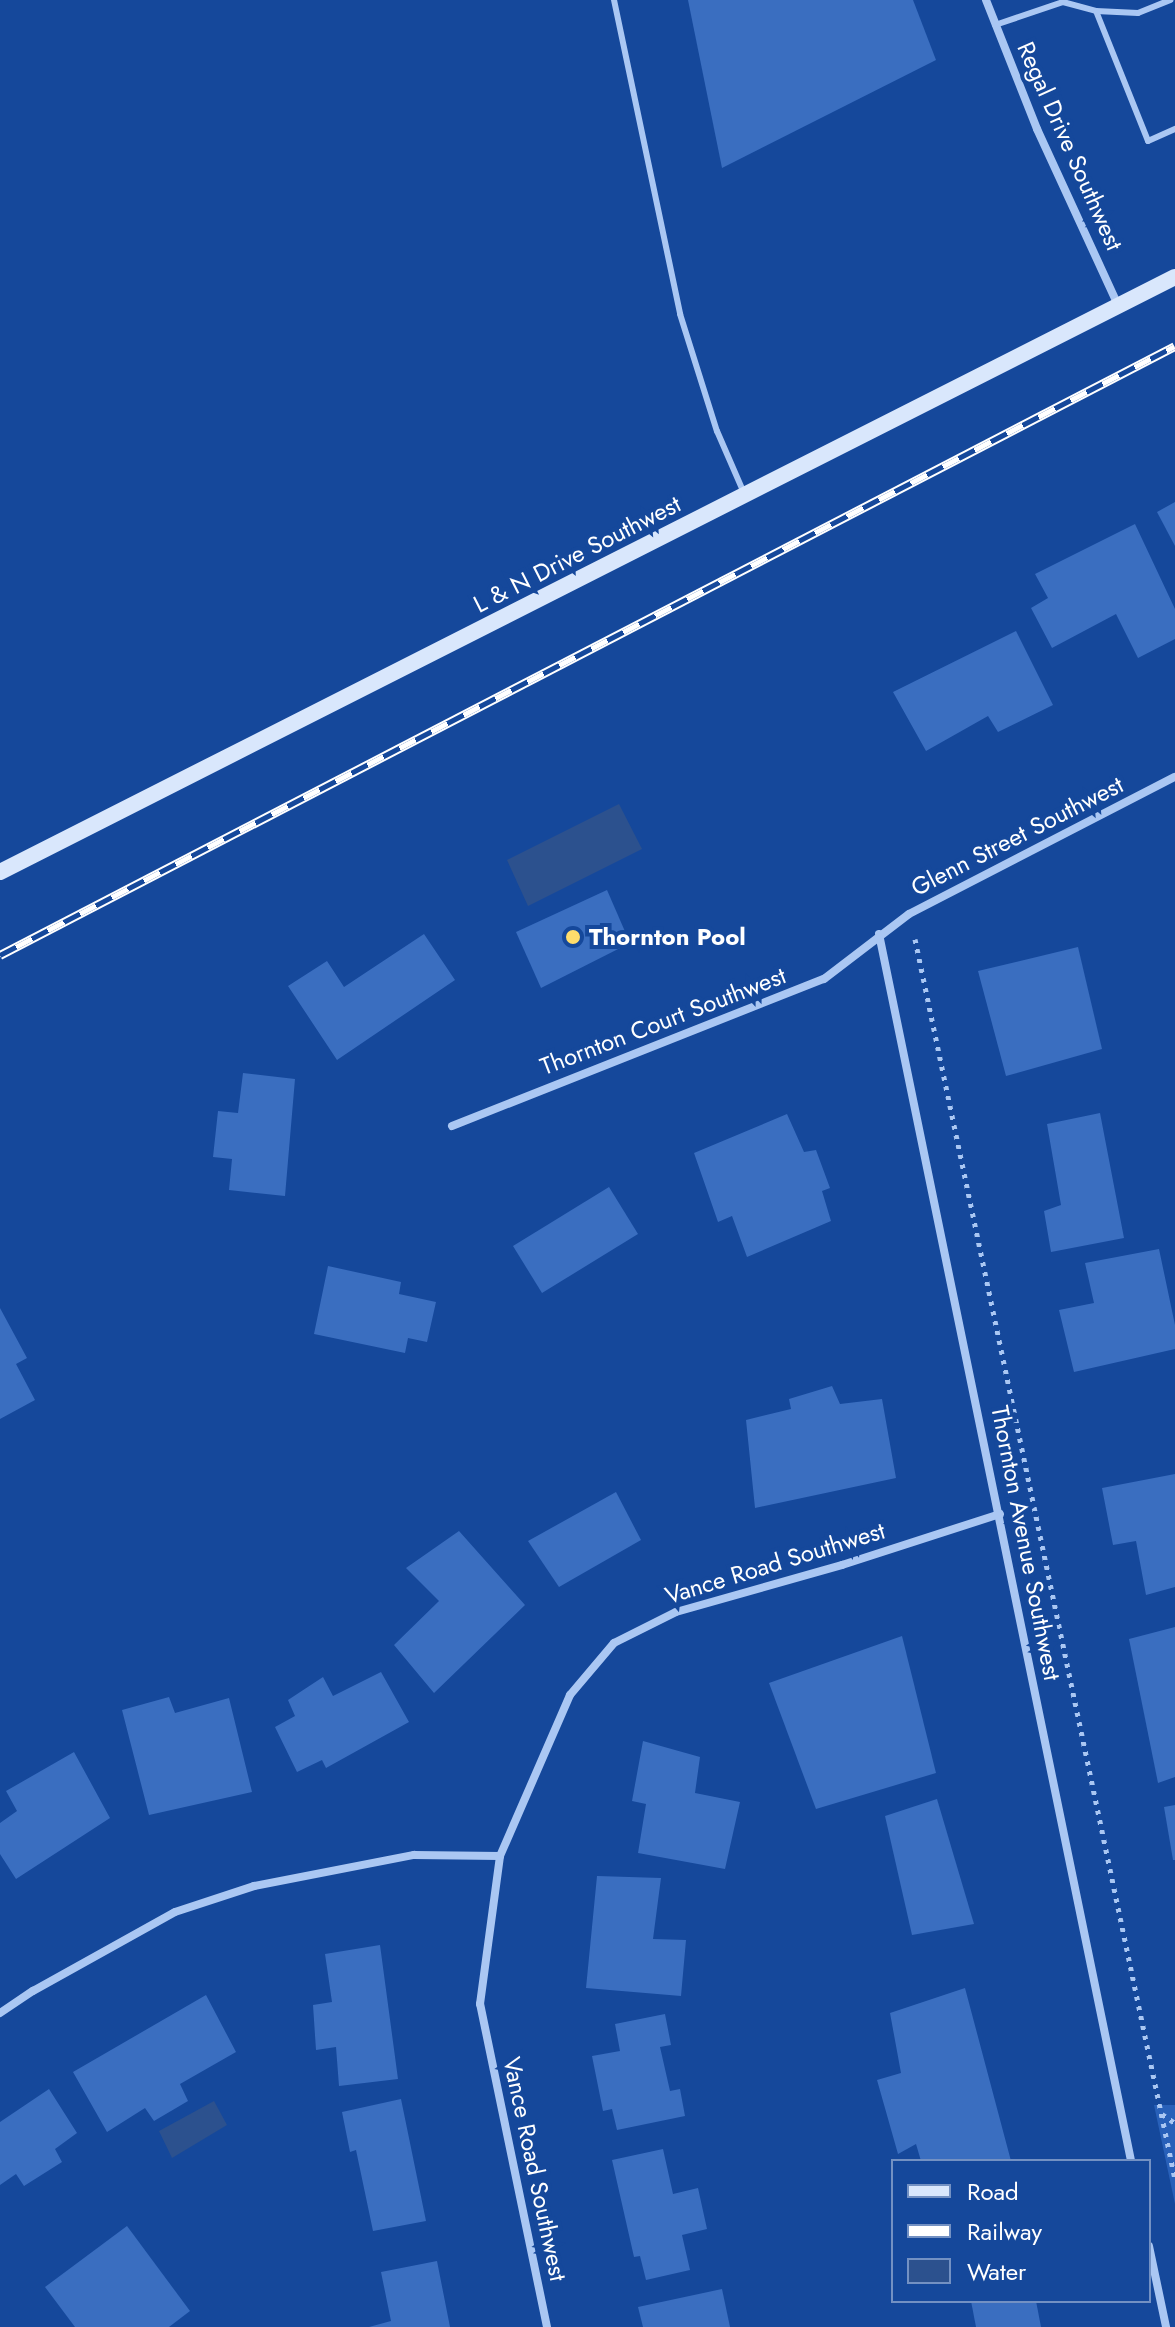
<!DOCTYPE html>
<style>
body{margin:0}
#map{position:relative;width:1175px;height:2327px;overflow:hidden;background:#15489b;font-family:Jost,sans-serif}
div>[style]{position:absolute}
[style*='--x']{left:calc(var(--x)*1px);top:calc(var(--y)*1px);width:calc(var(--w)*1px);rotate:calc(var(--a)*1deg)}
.green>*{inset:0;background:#2860b9}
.water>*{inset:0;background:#2c518e}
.building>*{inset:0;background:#3a6ec0}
.path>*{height:5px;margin-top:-2.5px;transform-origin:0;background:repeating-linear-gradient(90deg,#aac7f3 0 4px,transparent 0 10px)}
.lane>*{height:6px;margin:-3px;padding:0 3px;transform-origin:3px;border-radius:3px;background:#aac7f3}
.street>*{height:8px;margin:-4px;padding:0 4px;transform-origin:4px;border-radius:4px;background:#aac7f3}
.secondary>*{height:16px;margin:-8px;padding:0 8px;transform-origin:8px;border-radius:8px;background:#d9e7fc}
.rail>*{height:9px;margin-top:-4.5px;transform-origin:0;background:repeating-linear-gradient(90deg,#15489b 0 18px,#fff 0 36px);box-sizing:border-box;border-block:2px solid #fff}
.dots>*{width:22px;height:22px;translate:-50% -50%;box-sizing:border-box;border:4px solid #15489b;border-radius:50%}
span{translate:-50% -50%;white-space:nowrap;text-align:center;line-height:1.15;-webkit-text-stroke:8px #15489b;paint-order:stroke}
.street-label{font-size:24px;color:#fff}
.poi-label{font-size:24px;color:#fff;font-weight:700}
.left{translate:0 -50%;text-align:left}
.legend{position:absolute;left:891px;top:2159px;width:260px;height:144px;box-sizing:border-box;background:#15489b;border:2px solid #7391c3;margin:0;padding:10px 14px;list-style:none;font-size:24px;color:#fff}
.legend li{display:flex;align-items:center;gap:16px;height:40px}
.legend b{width:40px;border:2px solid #7391c3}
</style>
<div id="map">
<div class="green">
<i style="clip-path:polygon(1154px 2105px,1175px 2105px,1175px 2204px)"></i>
</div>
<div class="water">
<i style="clip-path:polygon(619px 804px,642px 849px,528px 906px,507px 860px)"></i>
<i style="clip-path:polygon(214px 2101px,227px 2125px,172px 2158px,159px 2131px)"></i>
</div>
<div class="building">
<i style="clip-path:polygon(688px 0,913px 0,936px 60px,722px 168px)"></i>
<i style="clip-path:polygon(1175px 502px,1175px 546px,1157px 512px)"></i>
<i style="clip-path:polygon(1135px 524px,1175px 609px,1175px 639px,1138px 658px,1116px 614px,1052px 648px,1031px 608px,1048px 598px,1035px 574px)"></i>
<i style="clip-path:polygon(1016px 631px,1053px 705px,998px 732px,988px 716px,926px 751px,893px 692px)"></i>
<i style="clip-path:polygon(607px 890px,630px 943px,541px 988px,516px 932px)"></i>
<i style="clip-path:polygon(424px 934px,455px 980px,337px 1060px,288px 986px,327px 961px,344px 987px)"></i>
<i style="clip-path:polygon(1078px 947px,1102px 1049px,1006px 1076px,978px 971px)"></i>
<i style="clip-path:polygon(243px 1073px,295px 1079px,285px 1196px,229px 1190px,232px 1159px,213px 1157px,218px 1111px,238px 1113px)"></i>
<i style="clip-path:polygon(1100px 1113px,1124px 1238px,1051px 1252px,1044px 1211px,1061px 1205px,1047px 1124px)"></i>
<i style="clip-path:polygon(787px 1114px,804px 1152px,816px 1150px,830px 1188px,822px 1191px,831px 1221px,747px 1257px,732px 1216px,718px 1222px,694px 1153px)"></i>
<i style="clip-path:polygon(609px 1187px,638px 1234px,542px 1293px,513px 1246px)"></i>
<i style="clip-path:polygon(1159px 1249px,1175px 1325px,1175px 1349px,1074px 1372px,1059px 1310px,1094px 1303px,1085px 1263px)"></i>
<i style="clip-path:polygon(328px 1266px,401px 1282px,399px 1294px,436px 1302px,427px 1342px,408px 1338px,405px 1353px,314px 1334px)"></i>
<i style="clip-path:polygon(0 1308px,27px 1358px,16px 1364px,35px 1400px,0 1419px)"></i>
<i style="clip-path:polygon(832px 1386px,840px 1404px,882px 1399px,896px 1478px,755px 1508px,746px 1420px,791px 1409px,789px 1399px)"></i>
<i style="clip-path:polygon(1175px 1474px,1175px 1587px,1146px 1595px,1136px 1541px,1113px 1545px,1102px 1488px)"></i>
<i style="clip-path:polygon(616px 1492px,641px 1540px,559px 1587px,528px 1541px)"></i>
<i style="clip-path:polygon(459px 1531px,525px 1605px,434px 1693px,394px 1645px,439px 1601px,406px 1568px)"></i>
<i style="clip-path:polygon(1175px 1627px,1175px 1777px,1158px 1783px,1129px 1639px)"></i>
<i style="clip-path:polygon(902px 1636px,936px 1773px,816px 1809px,769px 1683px)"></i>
<i style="clip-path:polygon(381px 1672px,409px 1722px,326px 1768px,322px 1760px,297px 1772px,275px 1727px,295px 1716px,288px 1700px,323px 1677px,333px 1696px)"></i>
<i style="clip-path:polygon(169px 1697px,175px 1713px,229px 1698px,252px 1792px,149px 1815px,122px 1710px)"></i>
<i style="clip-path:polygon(643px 1741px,700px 1757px,695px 1793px,740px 1802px,725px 1869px,638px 1853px,646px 1804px,632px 1801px)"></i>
<i style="clip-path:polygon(74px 1752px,110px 1818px,16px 1879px,0 1854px,0 1823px,17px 1811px,6px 1791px)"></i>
<i style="clip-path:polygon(937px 1799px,974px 1924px,912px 1935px,885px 1816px)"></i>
<i style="clip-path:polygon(1175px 1805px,1175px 1860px,1173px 1860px,1164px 1807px)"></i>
<i style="clip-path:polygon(597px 1876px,661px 1878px,653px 1939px,686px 1940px,681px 1996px,586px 1988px)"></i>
<i style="clip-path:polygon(380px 1945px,398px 2079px,339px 2086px,336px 2047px,316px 2050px,313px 2005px,332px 2002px,325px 1954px)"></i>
<i style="clip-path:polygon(965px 1988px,1011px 2161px,921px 2161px,916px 2144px,898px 2154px,877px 2080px,901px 2073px,890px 2013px)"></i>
<i style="clip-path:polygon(206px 1995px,236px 2052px,180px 2084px,188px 2101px,154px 2121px,145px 2108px,107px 2132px,73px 2072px)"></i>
<i style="clip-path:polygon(665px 2014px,671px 2045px,660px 2047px,670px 2091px,680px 2089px,685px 2116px,617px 2130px,612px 2109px,603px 2111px,592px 2056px,620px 2051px,615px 2024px)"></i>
<i style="clip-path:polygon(49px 2089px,77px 2133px,55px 2149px,62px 2162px,24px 2186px,16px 2174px,0 2185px,0 2122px)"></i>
<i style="clip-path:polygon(401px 2099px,426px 2221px,373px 2231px,356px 2150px,350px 2152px,342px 2112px)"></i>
<i style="clip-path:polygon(663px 2149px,673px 2194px,698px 2188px,707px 2229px,682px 2235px,690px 2270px,646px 2280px,640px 2256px,634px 2257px,612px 2160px)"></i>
<i style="clip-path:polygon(127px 2226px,190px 2311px,169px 2327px,75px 2327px,45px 2287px)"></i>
<i style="clip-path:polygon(437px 2261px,450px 2327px,369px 2327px,391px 2321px,381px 2272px)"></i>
<i style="clip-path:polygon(722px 2289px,730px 2327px,643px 2327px,638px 2307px)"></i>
<i style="clip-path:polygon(971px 2301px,1036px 2301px,1041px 2327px,976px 2327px)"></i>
</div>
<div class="path">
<i style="--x:915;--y:939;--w:1267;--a:78.16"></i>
<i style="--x:1162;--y:2114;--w:16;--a:35"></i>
</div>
<div class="lane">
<i style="--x:614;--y:0;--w:321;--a:78.1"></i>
<i style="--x:680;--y:314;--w:123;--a:72.5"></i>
<i style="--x:717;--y:431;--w:68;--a:66.5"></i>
<i style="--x:1096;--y:11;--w:140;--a:68.2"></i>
<i style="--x:1148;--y:141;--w:30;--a:-24"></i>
<i style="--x:995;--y:25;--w:72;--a:-18.7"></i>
<i style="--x:1063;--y:2;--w:34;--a:15"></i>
<i style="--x:1096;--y:11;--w:42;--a:2.7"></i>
<i style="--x:1138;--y:13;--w:35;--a:-22"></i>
</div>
<div class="street">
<i style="--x:986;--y:0;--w:139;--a:68.4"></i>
<i style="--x:1037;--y:129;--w:196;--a:65.3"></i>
<i style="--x:879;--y:934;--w:1253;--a:78.39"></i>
<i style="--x:452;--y:1126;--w:400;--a:-21.6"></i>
<i style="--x:824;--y:979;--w:107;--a:-37.4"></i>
<i style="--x:909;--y:914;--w:299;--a:-27.3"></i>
<i style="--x:0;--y:2013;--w:40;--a:-34"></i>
<i style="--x:33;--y:1991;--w:162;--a:-29.1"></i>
<i style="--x:175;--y:1912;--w:83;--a:-18.2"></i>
<i style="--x:254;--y:1886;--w:163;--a:-11"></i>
<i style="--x:414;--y:1855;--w:86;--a:0.7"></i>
<i style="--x:1149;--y:2246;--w:83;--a:78.1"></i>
<i style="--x:547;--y:2327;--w:330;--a:-101.7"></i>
<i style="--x:480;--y:2004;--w:149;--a:-82.3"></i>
<i style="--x:500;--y:1856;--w:176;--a:-66.5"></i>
<i style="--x:570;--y:1695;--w:68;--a:-49.8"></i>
<i style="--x:614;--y:1643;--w:69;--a:-26.6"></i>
<i style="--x:676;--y:1612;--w:173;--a:-15.8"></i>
<i style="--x:842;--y:1565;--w:166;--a:-17.9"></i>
</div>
<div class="secondary">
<i style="--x:0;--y:872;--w:1317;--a:-26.86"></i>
</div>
<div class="rail">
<i style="--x:0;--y:955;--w:1323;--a:-27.4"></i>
</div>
<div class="dots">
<i style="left:573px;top:937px;background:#ffdd6c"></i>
</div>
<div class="street-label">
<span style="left:1070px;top:146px;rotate:66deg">Regal Drive Southwest</span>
<span style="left:577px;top:554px;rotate:-27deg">L &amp; N Drive Southwest</span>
<span style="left:1017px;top:836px;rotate:-27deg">Glenn Street Southwest</span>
<span style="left:663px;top:1021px;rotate:-21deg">Thornton Court Southwest</span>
<span style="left:1026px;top:1543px;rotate:79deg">Thornton Avenue Southwest</span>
<span style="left:775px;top:1563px;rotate:-17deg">Vance Road Southwest</span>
<span style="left:535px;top:2169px;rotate:78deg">Vance Road Southwest</span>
</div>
<div class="poi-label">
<span class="left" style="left:589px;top:937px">Thornton Pool</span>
</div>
<ul class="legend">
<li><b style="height:10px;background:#d9e7fc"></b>Road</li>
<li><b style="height:10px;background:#fff"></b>Railway</li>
<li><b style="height:22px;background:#2c518e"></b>Water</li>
</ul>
</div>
